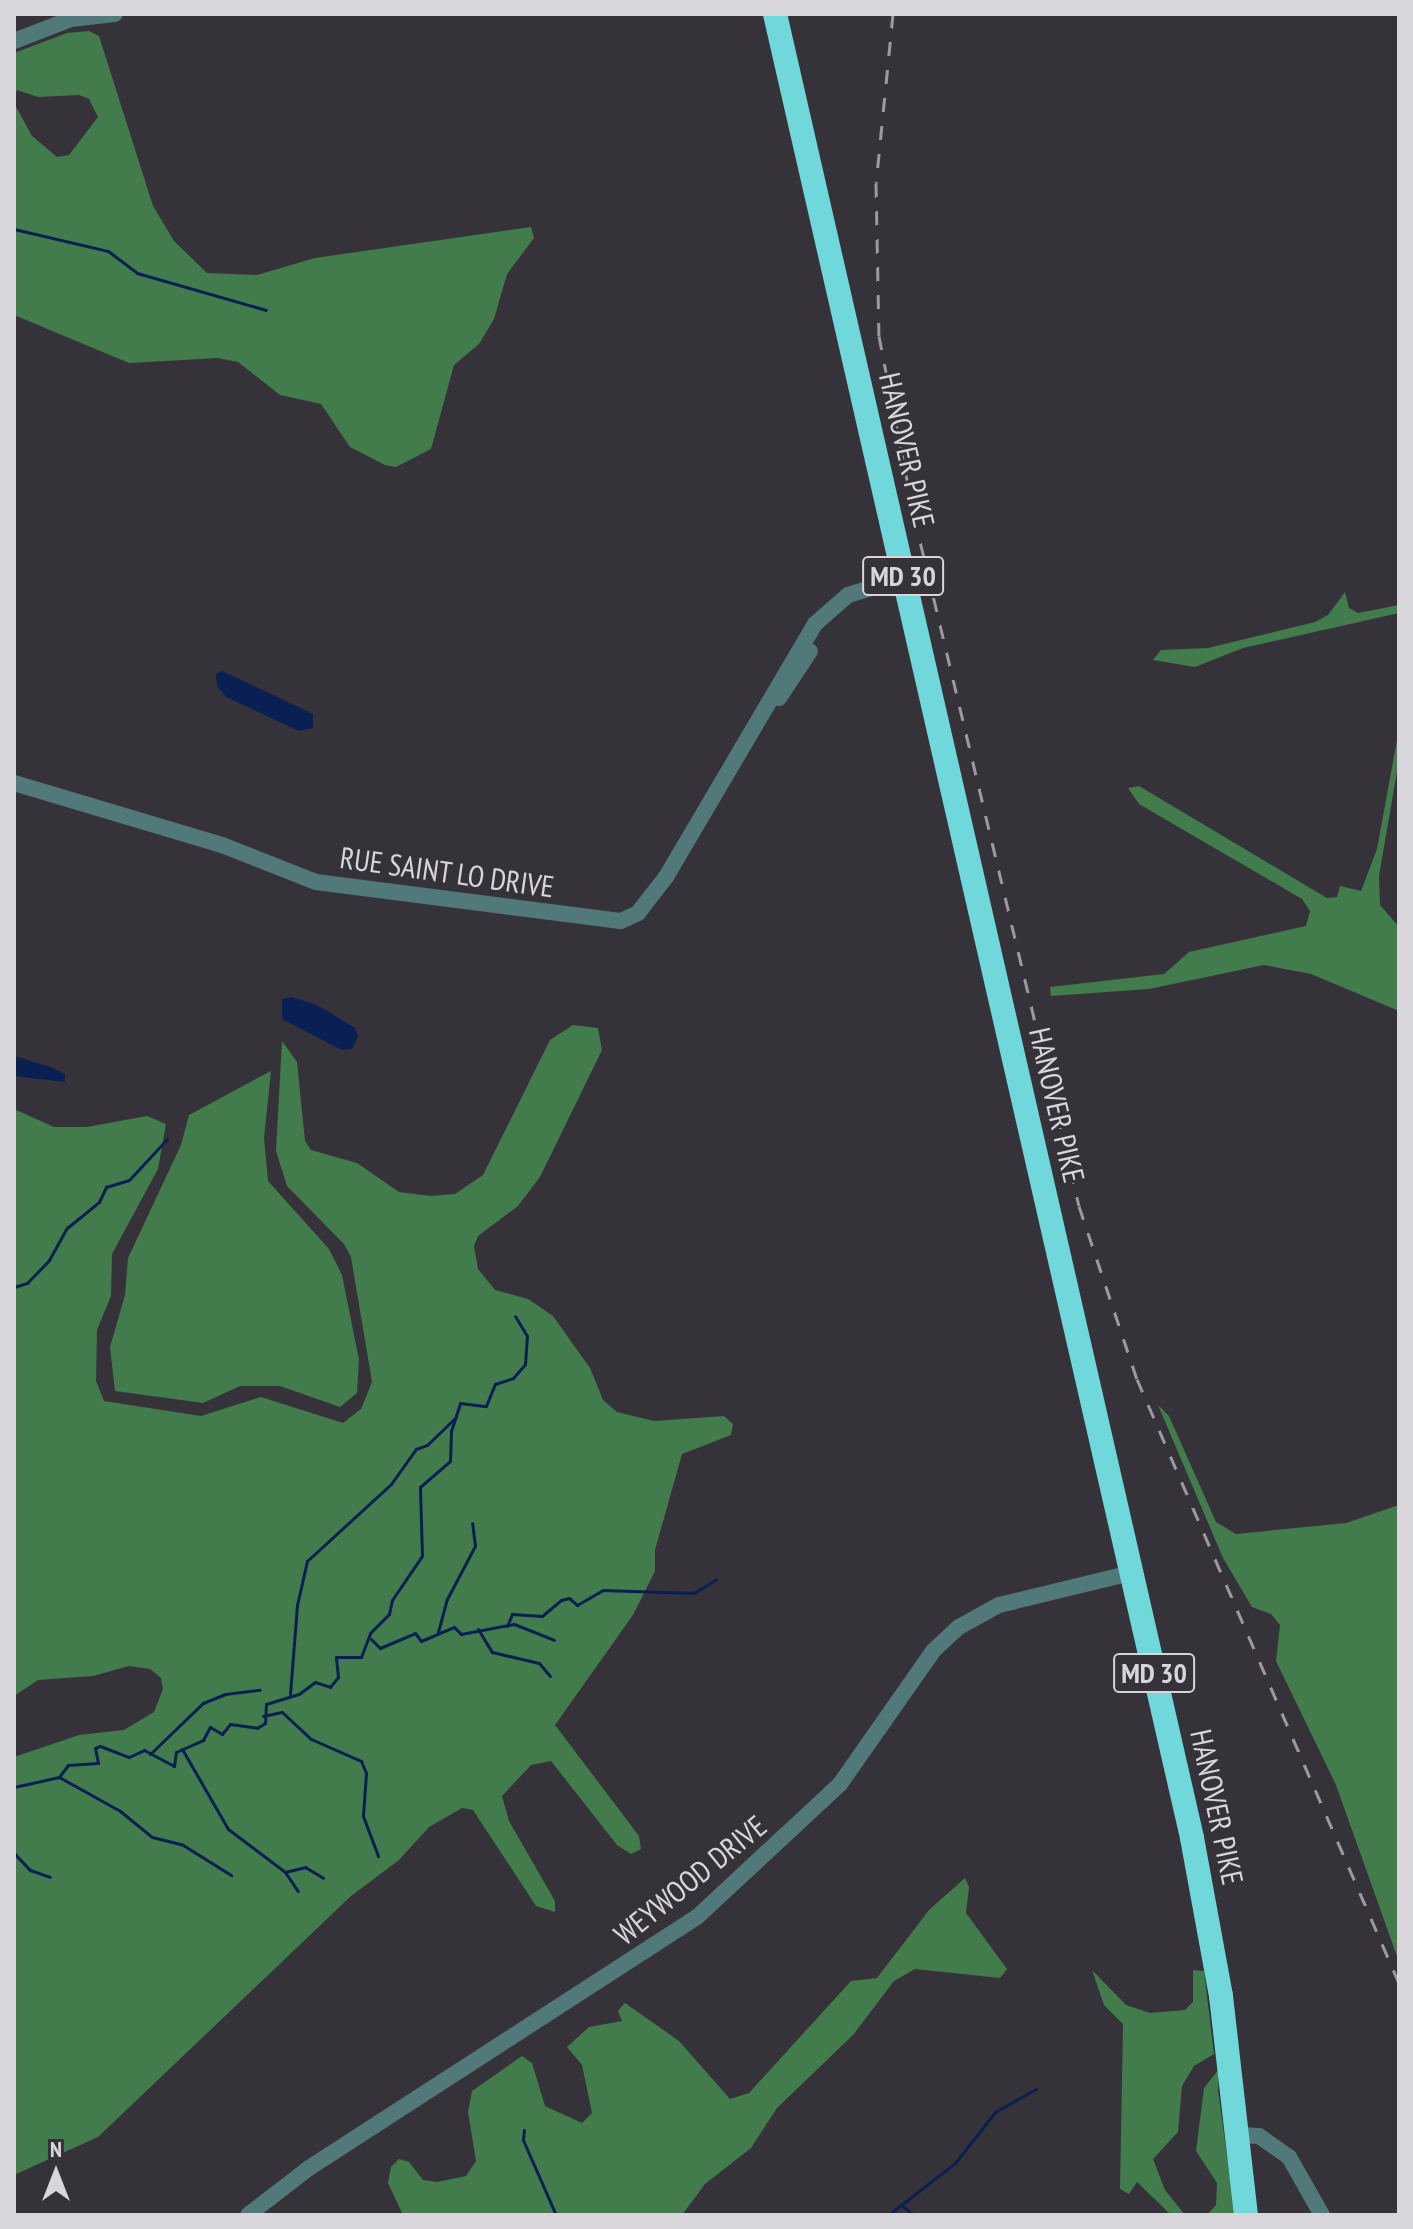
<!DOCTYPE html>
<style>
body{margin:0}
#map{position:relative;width:1413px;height:2229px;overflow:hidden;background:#363239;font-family:"PT Sans Narrow",sans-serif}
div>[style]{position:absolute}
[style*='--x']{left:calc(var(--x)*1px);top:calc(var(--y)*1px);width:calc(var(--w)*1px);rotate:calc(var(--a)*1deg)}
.forest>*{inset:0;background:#427c4c}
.water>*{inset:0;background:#0a2052}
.stream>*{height:3px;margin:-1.5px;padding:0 1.5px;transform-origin:1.5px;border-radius:1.5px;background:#0a2052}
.minor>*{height:16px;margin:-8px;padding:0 8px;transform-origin:8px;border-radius:8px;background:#52797a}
.highway>*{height:24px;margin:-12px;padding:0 12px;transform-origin:12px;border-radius:12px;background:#70d7da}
.rail>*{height:3px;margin-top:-1.5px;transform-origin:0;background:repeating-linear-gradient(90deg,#9d999f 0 14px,transparent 0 28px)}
span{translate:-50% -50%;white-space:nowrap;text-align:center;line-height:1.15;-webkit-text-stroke:6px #363239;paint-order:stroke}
.shield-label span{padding:2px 6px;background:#363239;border:2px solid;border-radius:6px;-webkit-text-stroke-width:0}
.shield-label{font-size:28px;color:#d9d6db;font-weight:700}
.street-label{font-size:30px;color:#d9d6db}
.frame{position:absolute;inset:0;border:16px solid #d9d6db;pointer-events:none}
.north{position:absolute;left:16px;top:2133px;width:80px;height:80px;-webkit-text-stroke:6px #363239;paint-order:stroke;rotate:0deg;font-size:22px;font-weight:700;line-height:32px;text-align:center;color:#d9d6db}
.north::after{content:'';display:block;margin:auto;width:28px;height:36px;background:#d9d6db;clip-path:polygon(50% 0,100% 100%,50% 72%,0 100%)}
</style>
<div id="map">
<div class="forest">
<i style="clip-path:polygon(89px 31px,99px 36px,153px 206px,174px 241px,207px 273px,257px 275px,315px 258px,531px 227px,534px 238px,507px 274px,494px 319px,479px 344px,454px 365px,431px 449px,396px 467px,385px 465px,350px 447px,321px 404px,280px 395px,238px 362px,218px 358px,129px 363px,14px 315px,14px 103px,32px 136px,57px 157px,69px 155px,98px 117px,89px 99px,79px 95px,38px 97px,17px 90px,14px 98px,14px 53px,67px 33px)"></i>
<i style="clip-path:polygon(1345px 592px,1349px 608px,1358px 613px,1399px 605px,1399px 613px,1243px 648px,1195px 667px,1153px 660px,1161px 650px,1208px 648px,1315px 622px,1328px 615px)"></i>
<i style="clip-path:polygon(1399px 729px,1399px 760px,1379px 876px,1380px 905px,1399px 927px,1399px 1011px,1311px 974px,1264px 965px,1149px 989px,1051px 996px,1050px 987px,1164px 974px,1189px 952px,1306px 926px,1310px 911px,1302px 899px,1139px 804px,1128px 788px,1139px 786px,1327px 898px,1337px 897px,1340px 886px,1361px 891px,1377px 849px)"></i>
<i style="clip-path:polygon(573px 1025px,598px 1028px,602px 1050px,540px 1177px,518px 1206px,478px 1236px,474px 1246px,478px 1269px,495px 1290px,528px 1299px,553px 1316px,590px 1368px,603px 1400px,617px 1412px,654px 1421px,724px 1416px,733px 1424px,731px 1435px,682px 1454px,655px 1550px,655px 1571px,633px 1615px,555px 1725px,639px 1836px,641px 1849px,631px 1854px,617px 1845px,551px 1761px,531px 1765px,502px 1796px,509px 1821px,555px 1901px,555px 1912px,536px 1906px,473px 1810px,462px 1808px,429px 1827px,399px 1860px,351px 1896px,98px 2137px,14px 2175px,14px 1757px,79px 1735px,124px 1730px,154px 1712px,163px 1689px,161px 1678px,150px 1669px,129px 1666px,93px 1676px,38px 1680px,14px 1696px,14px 1109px,54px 1127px,87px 1127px,147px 1116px,166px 1124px,158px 1169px,112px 1254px,111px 1296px,97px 1330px,96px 1381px,104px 1401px,201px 1416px,261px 1397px,343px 1423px,361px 1409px,372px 1382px,351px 1257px,344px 1244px,287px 1186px,276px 1151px,282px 1041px,297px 1062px,305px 1141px,311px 1150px,357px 1163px,399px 1192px,431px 1196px,455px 1194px,483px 1175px,550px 1040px)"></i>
<i style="clip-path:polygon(271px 1071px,264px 1138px,268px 1181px,329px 1249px,342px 1275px,359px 1360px,357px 1393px,340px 1407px,280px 1386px,240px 1386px,203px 1403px,115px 1391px,110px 1347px,125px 1295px,128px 1258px,181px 1145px,189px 1115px)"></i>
<i style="clip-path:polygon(1158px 1405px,1169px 1416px,1216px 1522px,1236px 1534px,1346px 1523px,1399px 1505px,1399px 1962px,1336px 1785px,1276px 1661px,1280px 1625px,1271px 1614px,1252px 1607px,1223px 1558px)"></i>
<i style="clip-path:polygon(965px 1878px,969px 1887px,966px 1913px,1007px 1969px,1000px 1978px,915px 1969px,894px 1981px,853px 2035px,777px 2108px,751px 2148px,705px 2184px,682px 2215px,403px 2215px,388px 2183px,391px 2167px,399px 2159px,409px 2162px,423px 2180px,437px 2182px,466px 2176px,476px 2161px,468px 2112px,472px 2091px,522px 2056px,532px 2063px,545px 2106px,582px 2123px,592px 2113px,582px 2065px,567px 2047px,589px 2027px,622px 2021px,618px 2011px,625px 2003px,679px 2041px,730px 2099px,749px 2093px,851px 1981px,877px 1978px,929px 1910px)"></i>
<i style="clip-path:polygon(1092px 1970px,1126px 2005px,1150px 2013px,1185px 2010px,1193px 2002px,1193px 1970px,1204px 1971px,1214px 2054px,1194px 2066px,1182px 2086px,1178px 2132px,1153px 2159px,1165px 2190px,1185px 2215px,1171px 2215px,1137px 2182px,1129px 2194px,1120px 2189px,1123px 2024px,1104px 2005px)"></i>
<i style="clip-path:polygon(1219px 2069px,1218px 2090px,1235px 2215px,1207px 2215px,1216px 2205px,1217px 2183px,1196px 2151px,1204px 2088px)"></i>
</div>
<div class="water">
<i style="clip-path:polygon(222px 671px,313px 714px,313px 728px,299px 731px,226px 697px,217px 686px,216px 674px)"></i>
<i style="clip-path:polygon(292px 997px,317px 1005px,355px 1028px,358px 1037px,352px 1049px,342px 1050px,282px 1019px,282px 999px)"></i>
<i style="clip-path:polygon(14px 1056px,51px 1067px,65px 1074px,65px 1082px,14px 1076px)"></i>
</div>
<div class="stream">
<i style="--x:14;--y:229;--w:97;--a:13.2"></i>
<i style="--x:108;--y:251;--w:36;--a:37"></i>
<i style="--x:137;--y:273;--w:134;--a:16"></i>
<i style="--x:14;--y:1287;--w:14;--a:-17"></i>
<i style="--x:27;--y:1283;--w:32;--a:-46"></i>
<i style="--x:49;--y:1260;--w:37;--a:-61"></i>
<i style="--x:67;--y:1228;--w:41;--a:-39.1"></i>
<i style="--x:99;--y:1202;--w:17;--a:-65"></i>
<i style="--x:106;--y:1187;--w:24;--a:-17"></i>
<i style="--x:129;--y:1180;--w:56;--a:-47.2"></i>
<i style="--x:507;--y:1626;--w:13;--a:-67"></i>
<i style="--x:512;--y:1614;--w:30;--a:4"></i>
<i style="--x:542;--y:1616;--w:25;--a:-40"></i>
<i style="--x:561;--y:1600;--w:8;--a:-14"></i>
<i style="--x:569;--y:1598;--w:11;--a:41"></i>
<i style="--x:577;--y:1605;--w:30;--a:-30"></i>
<i style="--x:603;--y:1590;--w:91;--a:1.9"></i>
<i style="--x:694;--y:1593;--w:26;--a:-32"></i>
<i style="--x:478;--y:1629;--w:27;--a:59"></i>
<i style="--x:492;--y:1652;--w:48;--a:13.2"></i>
<i style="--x:539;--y:1663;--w:17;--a:50"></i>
<i style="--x:438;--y:1632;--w:34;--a:-75"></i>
<i style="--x:447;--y:1599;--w:60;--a:-62.2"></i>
<i style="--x:475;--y:1546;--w:23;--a:-97"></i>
<i style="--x:371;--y:1639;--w:13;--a:45"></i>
<i style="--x:380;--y:1648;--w:38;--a:-23"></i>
<i style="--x:415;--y:1633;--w:10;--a:53"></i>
<i style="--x:421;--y:1641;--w:36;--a:-23"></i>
<i style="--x:454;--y:1627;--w:10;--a:45"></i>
<i style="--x:461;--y:1634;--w:54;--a:-10.7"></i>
<i style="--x:514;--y:1624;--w:43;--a:21.8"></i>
<i style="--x:290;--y:1694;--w:89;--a:-85.5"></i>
<i style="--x:297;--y:1605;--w:45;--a:-77.2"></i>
<i style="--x:307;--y:1561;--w:114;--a:-42.5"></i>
<i style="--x:391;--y:1484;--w:43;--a:-54.5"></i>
<i style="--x:416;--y:1449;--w:12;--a:-20"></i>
<i style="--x:427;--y:1445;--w:40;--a:-44"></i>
<i style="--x:263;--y:1716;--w:19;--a:-12"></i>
<i style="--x:282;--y:1712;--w:40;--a:43"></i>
<i style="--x:311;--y:1739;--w:55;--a:23.7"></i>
<i style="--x:361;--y:1761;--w:13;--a:67"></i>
<i style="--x:366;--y:1773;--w:43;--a:94"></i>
<i style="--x:363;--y:1816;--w:43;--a:69.4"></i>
<i style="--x:182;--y:1749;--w:92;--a:60.1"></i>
<i style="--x:228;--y:1829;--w:71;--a:37"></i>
<i style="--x:285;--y:1872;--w:23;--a:56"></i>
<i style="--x:150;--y:1754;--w:74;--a:-43.9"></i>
<i style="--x:203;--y:1703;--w:24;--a:-22"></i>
<i style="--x:225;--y:1694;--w:35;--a:-7"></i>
<i style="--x:59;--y:1777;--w:70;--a:29.1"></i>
<i style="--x:120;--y:1811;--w:41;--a:39.1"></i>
<i style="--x:152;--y:1837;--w:32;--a:14"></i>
<i style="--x:183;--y:1845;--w:57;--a:32"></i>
<i style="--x:14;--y:1787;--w:46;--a:-12.5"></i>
<i style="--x:59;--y:1777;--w:15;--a:-53"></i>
<i style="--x:68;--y:1765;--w:30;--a:-4"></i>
<i style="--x:98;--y:1763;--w:15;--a:-101"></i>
<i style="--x:95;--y:1748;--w:5;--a:-22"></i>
<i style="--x:100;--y:1746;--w:31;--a:21"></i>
<i style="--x:129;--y:1757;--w:17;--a:-25"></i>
<i style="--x:144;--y:1750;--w:34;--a:28"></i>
<i style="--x:174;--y:1766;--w:14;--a:-82"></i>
<i style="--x:176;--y:1752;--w:30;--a:-24"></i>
<i style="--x:203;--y:1740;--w:15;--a:-62"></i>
<i style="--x:210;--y:1727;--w:14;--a:30"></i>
<i style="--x:222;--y:1734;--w:13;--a:-51"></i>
<i style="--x:230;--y:1724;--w:27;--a:8"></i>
<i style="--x:257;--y:1728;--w:9;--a:-32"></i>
<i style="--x:265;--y:1723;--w:19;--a:-87"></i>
<i style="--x:266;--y:1704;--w:34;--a:-17"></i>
<i style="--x:299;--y:1694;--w:20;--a:-37"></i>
<i style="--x:315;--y:1682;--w:16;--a:18"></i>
<i style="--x:330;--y:1687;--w:13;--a:-51"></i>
<i style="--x:338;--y:1677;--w:20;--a:-96"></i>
<i style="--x:336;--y:1657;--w:25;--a:0"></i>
<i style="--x:361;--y:1657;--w:26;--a:-69"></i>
<i style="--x:370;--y:1633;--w:27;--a:-45"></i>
<i style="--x:389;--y:1614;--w:14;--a:-78"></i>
<i style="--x:392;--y:1600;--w:53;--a:-55.7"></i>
<i style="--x:422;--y:1556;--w:69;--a:-91.7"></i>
<i style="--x:420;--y:1487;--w:40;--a:-41"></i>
<i style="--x:450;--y:1461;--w:30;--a:-88"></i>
<i style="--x:451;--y:1431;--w:29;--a:-72"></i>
<i style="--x:460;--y:1403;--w:26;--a:7"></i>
<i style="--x:486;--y:1406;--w:24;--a:-68"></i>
<i style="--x:495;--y:1384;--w:19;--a:-18"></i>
<i style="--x:513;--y:1378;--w:18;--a:-49"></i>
<i style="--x:525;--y:1364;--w:28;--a:-86"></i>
<i style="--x:527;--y:1336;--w:23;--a:-121"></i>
<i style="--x:14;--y:1853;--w:23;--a:47"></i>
<i style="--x:30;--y:1870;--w:21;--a:19"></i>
<i style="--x:285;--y:1872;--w:21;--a:-14"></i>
<i style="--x:305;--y:1867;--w:21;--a:31"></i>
<i style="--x:524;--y:2130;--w:10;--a:96"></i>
<i style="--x:523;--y:2140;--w:82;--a:66.3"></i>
<i style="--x:901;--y:2205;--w:16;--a:38"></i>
<i style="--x:888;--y:2215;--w:85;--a:-37.8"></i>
<i style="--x:955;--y:2163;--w:65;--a:-51.9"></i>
<i style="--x:995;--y:2112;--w:47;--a:-29.3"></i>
</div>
<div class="minor">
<i style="--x:14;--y:41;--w:61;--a:-21.1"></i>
<i style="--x:71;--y:19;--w:44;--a:-6.5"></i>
<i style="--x:779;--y:698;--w:56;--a:-56.6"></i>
<i style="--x:14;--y:783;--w:217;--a:16.6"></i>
<i style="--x:222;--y:845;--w:101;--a:21.5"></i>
<i style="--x:316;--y:882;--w:307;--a:7.3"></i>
<i style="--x:621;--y:921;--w:19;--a:-25"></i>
<i style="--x:638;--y:913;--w:46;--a:-52.1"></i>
<i style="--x:666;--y:877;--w:294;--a:-59.5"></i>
<i style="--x:815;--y:624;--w:44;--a:-41.3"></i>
<i style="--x:848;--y:595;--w:59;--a:-16.9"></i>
<i style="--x:1239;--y:2135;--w:20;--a:3"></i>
<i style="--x:1259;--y:2136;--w:37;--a:35"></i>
<i style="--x:1289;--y:2157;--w:67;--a:60.4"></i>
<i style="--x:248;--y:2215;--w:77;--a:-37.6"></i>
<i style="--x:309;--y:2168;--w:462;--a:-32.9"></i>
<i style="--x:697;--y:1917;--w:195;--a:-42.9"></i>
<i style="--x:840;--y:1784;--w:162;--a:-55"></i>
<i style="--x:933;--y:1651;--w:35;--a:-43"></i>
<i style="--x:959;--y:1627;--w:46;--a:-28.8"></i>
<i style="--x:999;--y:1605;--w:136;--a:-13.6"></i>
</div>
<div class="highway">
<i style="--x:775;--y:14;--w:1871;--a:77.12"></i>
<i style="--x:1192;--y:1838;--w:161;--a:79.6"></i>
<i style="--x:1221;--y:1996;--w:220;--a:83.5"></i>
</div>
<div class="rail">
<i style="--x:893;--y:14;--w:170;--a:95.7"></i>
<i style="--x:876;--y:183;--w:153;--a:88.9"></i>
<i style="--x:879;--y:336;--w:183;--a:79"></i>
<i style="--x:914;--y:516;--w:709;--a:76.55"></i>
<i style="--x:1079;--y:1206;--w:182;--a:71.5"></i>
<i style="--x:1137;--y:1379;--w:658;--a:66.55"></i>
</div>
<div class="shield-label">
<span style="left:903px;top:576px">MD 30</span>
<span style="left:1154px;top:1673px">MD 30</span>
</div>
<div class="street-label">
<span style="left:907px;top:450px;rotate:77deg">HANOVER PIKE</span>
<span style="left:447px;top:872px;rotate:8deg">RUE SAINT LO DRIVE</span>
<span style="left:1057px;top:1105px;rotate:77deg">HANOVER PIKE</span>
<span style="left:1217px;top:1807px;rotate:78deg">HANOVER PIKE</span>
<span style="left:690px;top:1880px;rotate:-39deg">WEYWOOD DRIVE</span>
</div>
<div class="frame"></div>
<div class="north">N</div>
</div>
